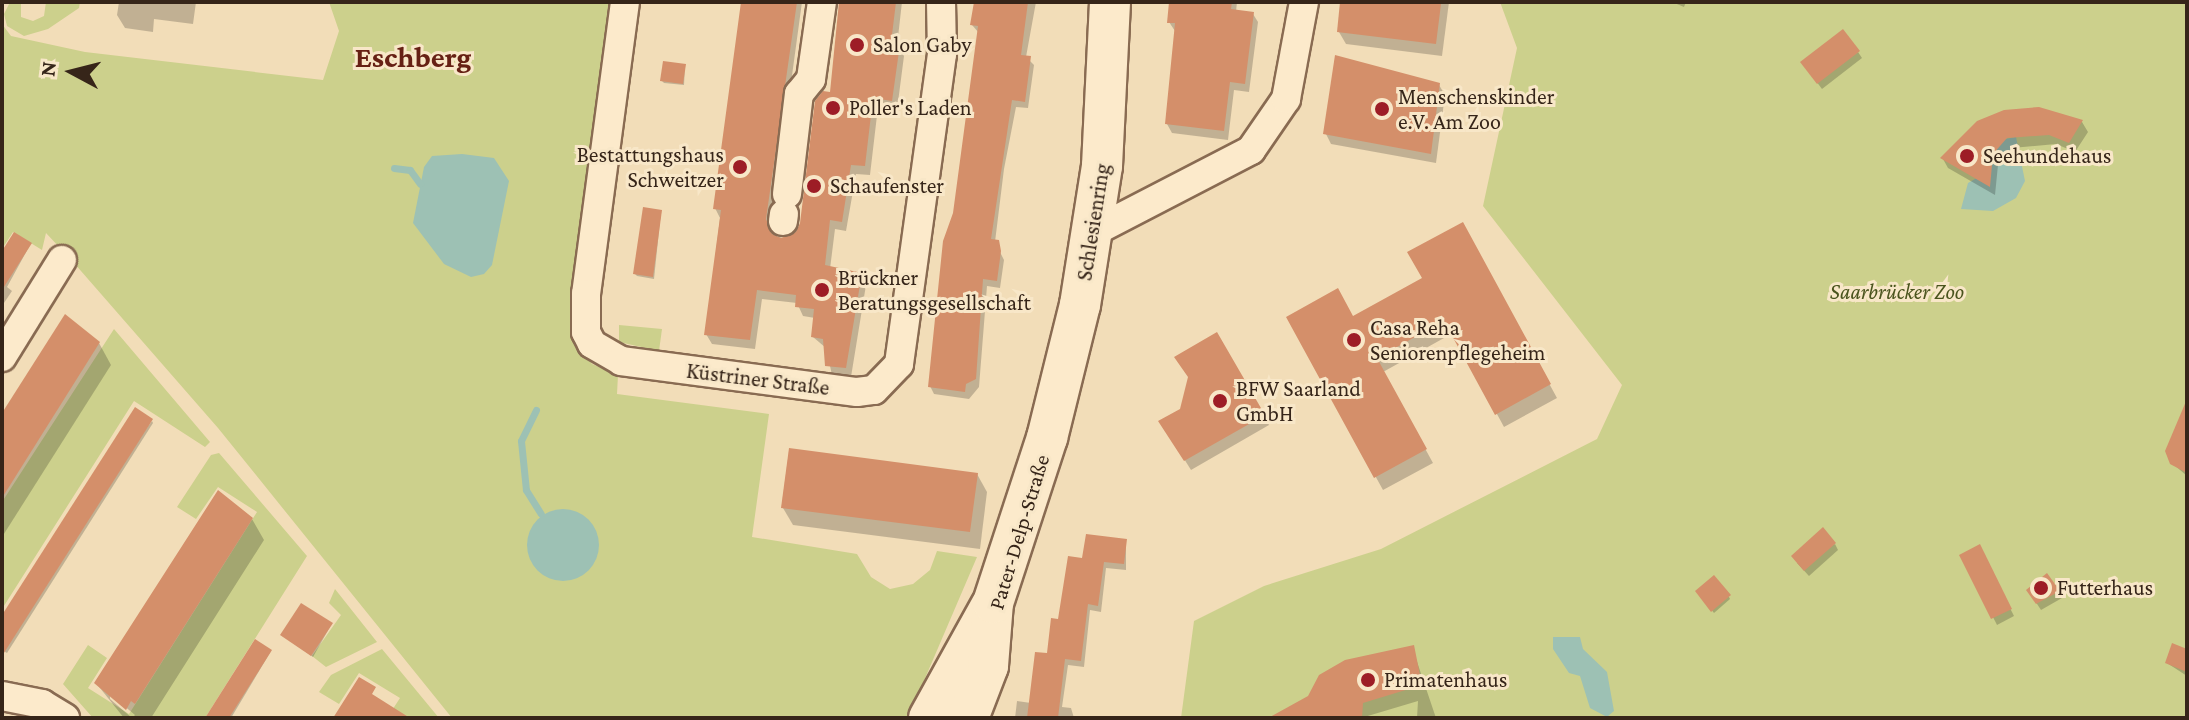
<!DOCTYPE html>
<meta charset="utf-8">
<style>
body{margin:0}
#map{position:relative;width:2189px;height:720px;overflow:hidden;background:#f2ddb8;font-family:"Crimson Pro",serif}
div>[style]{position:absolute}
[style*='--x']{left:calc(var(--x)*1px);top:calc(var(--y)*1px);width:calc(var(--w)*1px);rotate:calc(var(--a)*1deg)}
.green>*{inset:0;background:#ccd08c}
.water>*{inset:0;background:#9dc1b4}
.round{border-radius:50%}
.shadow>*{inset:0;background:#0003}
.stream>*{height:7px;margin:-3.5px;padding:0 3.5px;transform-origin:3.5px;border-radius:3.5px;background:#9dc1b4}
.building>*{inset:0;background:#d48f6a}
.roads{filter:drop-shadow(2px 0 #896b52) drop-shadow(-2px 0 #896b52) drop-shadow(0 2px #896b52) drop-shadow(0 -2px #896b52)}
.street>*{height:28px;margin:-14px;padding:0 14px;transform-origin:14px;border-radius:14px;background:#fceacb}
.secondary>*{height:40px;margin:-20px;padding:0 20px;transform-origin:20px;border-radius:20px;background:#fceacb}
.dots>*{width:22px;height:22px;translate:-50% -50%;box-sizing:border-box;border:4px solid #f8e7c8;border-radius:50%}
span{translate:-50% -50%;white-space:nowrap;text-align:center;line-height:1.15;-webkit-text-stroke:6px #f8e7c8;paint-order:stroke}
.poi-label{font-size:22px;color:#362519}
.left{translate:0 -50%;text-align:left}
.right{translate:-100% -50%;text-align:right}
.street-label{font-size:22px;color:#362519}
.park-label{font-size:22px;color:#4a541d;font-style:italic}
.district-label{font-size:30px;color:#662014;font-weight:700}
.frame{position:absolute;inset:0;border:4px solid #362519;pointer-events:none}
.north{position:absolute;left:32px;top:32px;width:80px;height:80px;-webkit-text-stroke:6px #f8e7c8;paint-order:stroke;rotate:277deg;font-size:22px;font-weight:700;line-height:32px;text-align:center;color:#362519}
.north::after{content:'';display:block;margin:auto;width:28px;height:36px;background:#362519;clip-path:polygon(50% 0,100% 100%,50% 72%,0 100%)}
</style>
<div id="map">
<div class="green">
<i style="clip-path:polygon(10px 2px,21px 2px,21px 17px,33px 21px,44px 16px,46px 2px,80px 2px,79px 8px,48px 29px,24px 36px,7px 26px,4px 14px)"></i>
<i style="clip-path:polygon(329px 2px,611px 2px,576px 254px,571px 336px,592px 364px,618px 375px,617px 394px,769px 414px,752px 537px,857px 554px,871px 577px,890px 589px,913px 584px,930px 570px,937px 551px,977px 557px,908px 718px,452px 718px,218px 428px,74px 263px,46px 233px,42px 250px,13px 232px,2px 249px,2px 24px,11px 36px,85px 52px,323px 80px,339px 31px)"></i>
<i style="clip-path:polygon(1500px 2px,2187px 2px,2187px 718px,1181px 718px,1194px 621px,1264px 586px,1381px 549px,1597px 439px,1622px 385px,1483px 206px,1517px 48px)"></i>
<i style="clip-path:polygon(619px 325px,662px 329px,659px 351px,619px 342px)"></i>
<i style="clip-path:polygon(114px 329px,210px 442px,205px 447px,134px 401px,2px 609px,2px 502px)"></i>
<i style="clip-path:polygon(219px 453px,307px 556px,205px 718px,93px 718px,63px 684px,88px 645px,107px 658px,88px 688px,129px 714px,257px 512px,218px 487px,196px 519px,177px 507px,211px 455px)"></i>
<i style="clip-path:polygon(335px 589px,377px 642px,326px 667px,312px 656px,341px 615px,329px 603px)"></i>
<i style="clip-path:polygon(382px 649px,439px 718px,387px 718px,400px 698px,359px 673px,339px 704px,319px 692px,331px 675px)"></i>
</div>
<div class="water">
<i style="clip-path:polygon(2016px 137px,2025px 181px,2016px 198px,1993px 211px,1961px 209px,1968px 183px,1989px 171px,2000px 140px)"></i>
<i style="clip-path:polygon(462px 154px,494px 158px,509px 181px,492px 265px,484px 274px,471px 277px,444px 264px,413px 223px,424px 167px,432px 156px)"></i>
<i class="round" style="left:527px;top:509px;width:72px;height:72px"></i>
<i style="clip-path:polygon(1553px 637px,1580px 637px,1583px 649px,1607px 672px,1614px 711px,1607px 717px,1590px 708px,1580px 676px,1569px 673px,1553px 649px)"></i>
</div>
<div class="shadow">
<i style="clip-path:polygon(119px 2px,196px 2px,193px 24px,154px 19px,153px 32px,125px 28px,117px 15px)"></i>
<i style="clip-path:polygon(743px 2px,802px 2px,771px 230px,773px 236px,789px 239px,802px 224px,832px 95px,840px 2px,902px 2px,897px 46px,904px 56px,897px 110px,878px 107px,870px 175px,856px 174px,846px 231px,835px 229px,830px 269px,860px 275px,866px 285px,851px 377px,832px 375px,826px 348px,813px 337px,815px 318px,803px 316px,797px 303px,762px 299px,755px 349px,712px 344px,706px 334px,720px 218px,715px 208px)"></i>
<i style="clip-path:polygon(975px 2px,1036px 2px,1026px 57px,1034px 65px,1028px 108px,1016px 107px,1004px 169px,995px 242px,1004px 260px,1000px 288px,987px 286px,979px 387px,969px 399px,934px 394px,930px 386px,979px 33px,972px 25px)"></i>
<i style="clip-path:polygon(1172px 2px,1237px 2px,1236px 12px,1253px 14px,1258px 22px,1249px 92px,1234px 90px,1228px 140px,1172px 133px,1167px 124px,1175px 31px,1169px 22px)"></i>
<i style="clip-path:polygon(1343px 2px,1449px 2px,1442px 56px,1346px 44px,1339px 32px)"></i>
<i style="clip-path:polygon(1672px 2px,1686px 2px,1684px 7px)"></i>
<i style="clip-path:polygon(1858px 52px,1862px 58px,1822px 89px,1807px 69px)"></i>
<i style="clip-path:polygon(685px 66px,684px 85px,664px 83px,662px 81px)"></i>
<i style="clip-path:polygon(1439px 85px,1445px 95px,1436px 163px,1331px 144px,1326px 134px)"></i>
<i style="clip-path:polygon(2039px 109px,2082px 122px,2088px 132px,2075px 152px,2056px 144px,2012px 148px,1998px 165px,1995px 195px,1948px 168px,1943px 159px)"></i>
<i style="clip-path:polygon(661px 212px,654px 279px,637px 276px,635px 274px)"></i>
<i style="clip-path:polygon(1462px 224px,1557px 398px,1504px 427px,1453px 333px,1383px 372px,1433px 463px,1383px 490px,1288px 318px,1353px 318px,1425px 279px)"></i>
<i style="clip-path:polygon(30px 245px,7px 287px,12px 291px,2px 306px,2px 255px)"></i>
<i style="clip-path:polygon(1216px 334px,1269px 425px,1191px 470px,1161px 422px,1182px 410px)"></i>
<i style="clip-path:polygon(99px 343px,111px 365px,2px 537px,2px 416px)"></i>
<i style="clip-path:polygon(152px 421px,153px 423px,7px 653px,2px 650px,2px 619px)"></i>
<i style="clip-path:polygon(2187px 434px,2187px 476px,2172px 463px)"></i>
<i style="clip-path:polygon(977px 474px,987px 492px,980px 549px,793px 525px,783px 508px)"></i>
<i style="clip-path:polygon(evenodd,252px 519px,264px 540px,151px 718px,124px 718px,96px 683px,252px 519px,110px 694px,135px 715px,132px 718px,110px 699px,110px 694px)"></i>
<i style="clip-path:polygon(1126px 541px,1126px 570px,1106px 568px,1101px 612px,1090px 610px,1084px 667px,1068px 665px,1062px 707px,1071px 708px,1074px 718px,1015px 718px,1017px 701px,1031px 703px,1084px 560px)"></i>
<i style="clip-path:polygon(1835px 544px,1838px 550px,1809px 576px,1797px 563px)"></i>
<i style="clip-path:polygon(1979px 547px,2014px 616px,1997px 625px,1962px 556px)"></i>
<i style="clip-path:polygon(2028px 590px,2059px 592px,2062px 598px,2041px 610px)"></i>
<i style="clip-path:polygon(1699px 594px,1729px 597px,1730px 599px,1714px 613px)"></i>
<i style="clip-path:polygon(331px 625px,313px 657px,282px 635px)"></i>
<i style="clip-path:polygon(1412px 647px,1436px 718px,1417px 718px,1418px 701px,1361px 718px,1294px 718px)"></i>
<i style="clip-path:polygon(271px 651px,231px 718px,207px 718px)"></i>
<i style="clip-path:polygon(2187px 651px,2187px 676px,2167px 663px)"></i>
</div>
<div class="stream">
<i style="--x:394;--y:168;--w:16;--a:7"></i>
<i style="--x:410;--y:170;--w:17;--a:54"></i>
<i style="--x:536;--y:410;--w:34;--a:116"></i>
<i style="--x:521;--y:441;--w:49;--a:84.2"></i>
<i style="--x:526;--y:490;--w:28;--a:58"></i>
</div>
<div class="building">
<i style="clip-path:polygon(741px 2px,797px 2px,766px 219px,772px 234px,781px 238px,796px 232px,800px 223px,815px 101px,823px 91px,830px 92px,839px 2px,896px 2px,891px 43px,900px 44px,892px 101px,873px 98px,865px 166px,851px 165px,842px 222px,830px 220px,825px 265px,862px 273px,846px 368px,825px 366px,823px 339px,811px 337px,814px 309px,795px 307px,796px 295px,757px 290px,750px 340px,704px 335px,721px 210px,713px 209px)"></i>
<i style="clip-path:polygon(974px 2px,1028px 2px,1021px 55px,1031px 56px,1025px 102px,1012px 100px,991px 239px,999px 240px,1001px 251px,997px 281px,983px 279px,976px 379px,966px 384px,965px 392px,928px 387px,943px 241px,953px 213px,978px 26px,970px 25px)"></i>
<i style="clip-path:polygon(1169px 2px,1232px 2px,1231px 9px,1254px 12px,1245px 84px,1230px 82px,1224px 131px,1165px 124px,1175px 23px,1167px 23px)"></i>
<i style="clip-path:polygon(1340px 2px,1441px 4px,1436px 44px,1337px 32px)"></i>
<i style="clip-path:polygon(1843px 29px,1860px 51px,1817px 84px,1800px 62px)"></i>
<i style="clip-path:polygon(1335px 55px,1440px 83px,1431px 154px,1323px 134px)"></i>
<i style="clip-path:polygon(663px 61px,686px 64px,683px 84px,660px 81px)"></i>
<i style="clip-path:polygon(2039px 107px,2083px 120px,2069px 143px,2049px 135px,2007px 138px,1993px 154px,1990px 187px,1940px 158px,1977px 121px,2004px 110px)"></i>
<i style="clip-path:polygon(643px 207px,662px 210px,653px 277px,633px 274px)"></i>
<i style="clip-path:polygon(1463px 222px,1551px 384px,1495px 415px,1444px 321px,1377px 358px,1427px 449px,1374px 478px,1286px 317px,1338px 288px,1353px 316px,1422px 278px,1407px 252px)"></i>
<i style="clip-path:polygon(14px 232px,32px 243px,2px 290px,2px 251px)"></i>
<i style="clip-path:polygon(65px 314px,100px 342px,2px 498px,2px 413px)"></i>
<i style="clip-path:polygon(1217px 332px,1265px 415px,1184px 461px,1158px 421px,1180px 409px,1188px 377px,1174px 357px)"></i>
<i style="clip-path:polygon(2187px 399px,2187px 473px,2170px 464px,2165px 451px)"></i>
<i style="clip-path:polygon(135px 407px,153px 419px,2px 656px,2px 615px)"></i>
<i style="clip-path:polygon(789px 448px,978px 473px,970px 532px,781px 508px)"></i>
<i style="clip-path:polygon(218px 490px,253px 518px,135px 704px,131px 701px,126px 710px,94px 683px)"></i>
<i style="clip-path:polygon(1823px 527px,1836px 543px,1804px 571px,1791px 556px)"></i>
<i style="clip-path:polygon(1086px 534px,1127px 539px,1124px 564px,1104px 562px,1098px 606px,1088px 604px,1081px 661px,1065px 659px,1058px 718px,1027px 718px,1035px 652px,1047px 653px,1051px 618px,1058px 619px,1068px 556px,1082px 558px)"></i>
<i style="clip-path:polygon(1980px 544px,2012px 609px,1991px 619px,1959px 555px)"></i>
<i style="clip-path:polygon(2047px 573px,2060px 591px,2036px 604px,2026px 590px)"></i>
<i style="clip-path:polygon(1714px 575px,1731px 595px,1711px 612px,1695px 591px)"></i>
<i style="clip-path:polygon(301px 603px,333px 623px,311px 656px,280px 635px)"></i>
<i style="clip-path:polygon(255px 639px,272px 650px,229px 718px,205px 718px)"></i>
<i style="clip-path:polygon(2172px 643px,2187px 649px,2187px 672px,2165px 663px)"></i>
<i style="clip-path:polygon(1414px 645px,1422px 685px,1363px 703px,1362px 718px,1268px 718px,1308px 696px,1319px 675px,1345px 660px)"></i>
<i style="clip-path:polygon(359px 677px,376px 687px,372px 694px,410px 718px,333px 718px)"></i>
</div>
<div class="roads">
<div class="street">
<i style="--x:625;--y:2;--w:295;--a:97.6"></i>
<i style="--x:586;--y:294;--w:38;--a:90"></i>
<i style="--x:586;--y:332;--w:13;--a:63"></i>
<i style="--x:592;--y:344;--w:34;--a:30"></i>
<i style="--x:621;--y:361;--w:238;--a:7.5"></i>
<i style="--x:857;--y:392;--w:17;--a:-7"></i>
<i style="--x:874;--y:390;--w:36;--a:-46"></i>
<i style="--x:899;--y:364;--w:313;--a:-82.1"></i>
<i style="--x:942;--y:54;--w:52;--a:-91.1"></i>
<i style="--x:787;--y:194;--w:101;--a:-83.2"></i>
<i style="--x:799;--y:94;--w:19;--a:-51"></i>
<i style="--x:811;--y:79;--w:78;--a:-81.9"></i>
<i style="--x:783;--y:221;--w:7;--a:-82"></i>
<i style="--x:1093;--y:232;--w:178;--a:-27.4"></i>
<i style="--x:1251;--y:150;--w:62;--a:-55.5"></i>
<i style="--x:1286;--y:99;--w:99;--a:-79.5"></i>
<i style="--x:2;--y:357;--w:114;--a:-58.3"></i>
<i style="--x:2;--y:696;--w:41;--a:11.3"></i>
<i style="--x:42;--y:704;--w:27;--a:31"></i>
</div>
<div class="secondary">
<i style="--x:929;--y:718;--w:128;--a:-61"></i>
<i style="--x:968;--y:718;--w:56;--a:-69"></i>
<i style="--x:988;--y:666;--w:63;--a:-85.5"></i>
<i style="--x:993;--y:603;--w:174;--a:-71.9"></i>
<i style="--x:1047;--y:438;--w:137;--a:-76.1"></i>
<i style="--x:1080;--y:305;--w:141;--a:-81"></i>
<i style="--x:1102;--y:166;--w:164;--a:-87.2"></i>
</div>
</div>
<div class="dots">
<i style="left:857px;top:45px;background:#9d1d26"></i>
<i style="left:833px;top:108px;background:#9d1d26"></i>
<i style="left:1382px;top:109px;background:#9d1d26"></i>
<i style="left:1967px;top:156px;background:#9d1d26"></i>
<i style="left:740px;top:167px;background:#9d1d26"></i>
<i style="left:814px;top:186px;background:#9d1d26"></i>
<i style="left:822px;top:290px;background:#9d1d26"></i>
<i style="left:1354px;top:340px;background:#9d1d26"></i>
<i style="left:1220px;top:401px;background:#9d1d26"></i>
<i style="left:2041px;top:588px;background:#9d1d26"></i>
<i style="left:1368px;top:680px;background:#9d1d26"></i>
</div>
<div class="poi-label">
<span class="left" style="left:873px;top:45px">Salon Gaby</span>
<span class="left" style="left:1398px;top:109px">Menschenskinder<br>e.V. Am Zoo</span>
<span class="left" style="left:849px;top:108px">Poller's Laden</span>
<span class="right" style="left:724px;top:167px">Bestattungshaus<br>Schweitzer</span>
<span class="left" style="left:1983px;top:156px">Seehundehaus</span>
<span class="left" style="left:830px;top:186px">Schaufenster</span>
<span class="left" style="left:838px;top:290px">Brückner<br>Beratungsgesellschaft</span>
<span class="left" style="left:1370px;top:340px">Casa Reha<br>Seniorenpflegeheim</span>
<span class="left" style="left:1236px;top:401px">BFW Saarland<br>GmbH</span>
<span class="left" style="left:2057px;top:588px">Futterhaus</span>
<span class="left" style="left:1384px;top:680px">Primatenhaus</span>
</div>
<div class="street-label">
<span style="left:1093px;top:222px;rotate:-81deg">Schlesienring</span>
<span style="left:758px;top:379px;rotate:7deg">Küstriner Straße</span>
<span style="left:1019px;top:532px;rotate:-73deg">Pater-Delp-Straße</span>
</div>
<div class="park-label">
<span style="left:1897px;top:292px">Saarbrücker Zoo</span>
</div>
<div class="district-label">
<span style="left:413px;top:57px">Eschberg</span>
</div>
<div class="frame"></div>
<div class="north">N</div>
</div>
